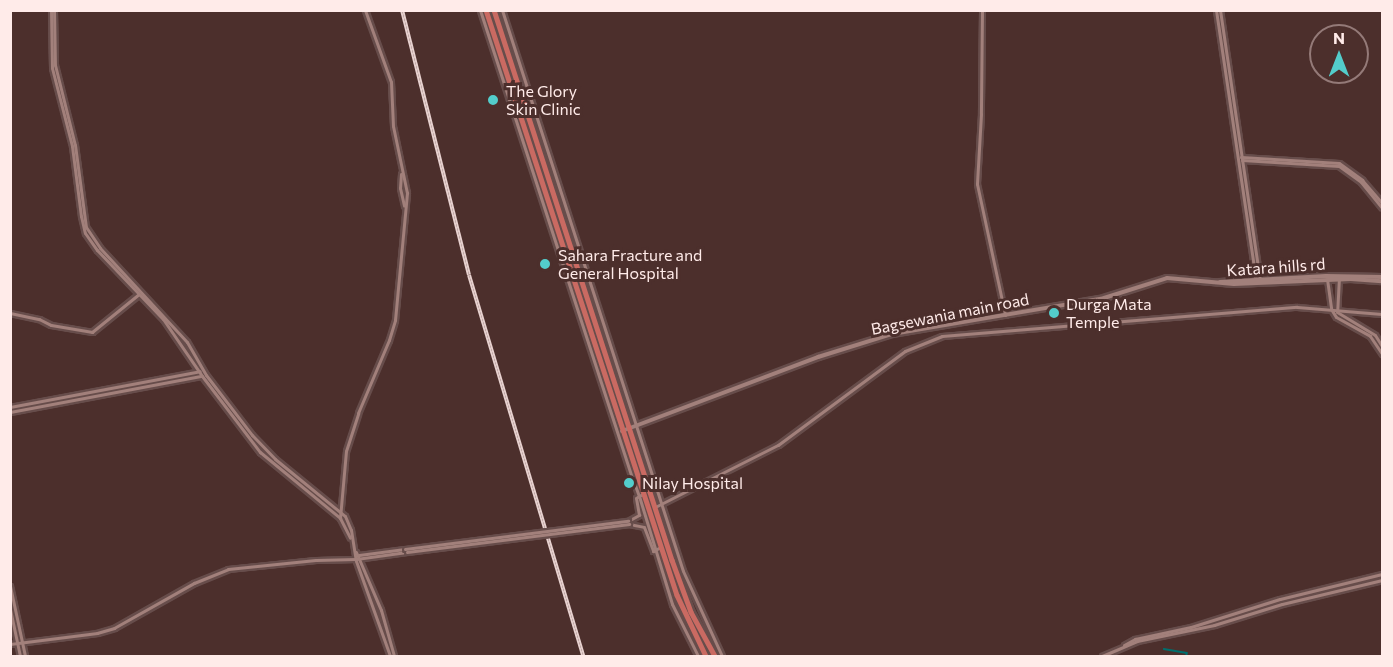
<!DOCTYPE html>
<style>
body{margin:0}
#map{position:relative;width:1393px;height:667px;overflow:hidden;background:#4c2f2c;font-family:Commissioner,sans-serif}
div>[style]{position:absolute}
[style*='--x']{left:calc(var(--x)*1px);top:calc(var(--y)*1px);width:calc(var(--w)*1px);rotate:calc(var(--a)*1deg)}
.stream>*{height:1.5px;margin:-0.75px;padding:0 0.75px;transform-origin:0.75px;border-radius:0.75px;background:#006f6e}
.roads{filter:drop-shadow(2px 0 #674d4b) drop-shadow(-2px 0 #674d4b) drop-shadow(0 2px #674d4b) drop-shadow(0 -2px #674d4b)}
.tertiary>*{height:3px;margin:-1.5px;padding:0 1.5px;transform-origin:1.5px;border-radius:1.5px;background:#a2807b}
.secondary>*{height:4px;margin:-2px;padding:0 2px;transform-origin:2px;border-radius:2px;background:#a2807b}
.primary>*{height:4.5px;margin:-2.25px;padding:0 2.25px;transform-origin:2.25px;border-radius:2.25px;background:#ca6a62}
.rail>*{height:4px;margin-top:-2px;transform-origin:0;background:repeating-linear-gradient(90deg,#4c2f2c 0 4.5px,#e7d1cf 0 9px);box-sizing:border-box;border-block:2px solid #e7d1cf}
.bridges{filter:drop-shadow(2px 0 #674d4b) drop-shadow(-2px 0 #674d4b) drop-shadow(0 2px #674d4b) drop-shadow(0 -2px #674d4b)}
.tertiary-bridge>*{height:3px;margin:-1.5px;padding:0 1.5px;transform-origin:1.5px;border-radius:1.5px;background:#a2807b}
.dots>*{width:16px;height:16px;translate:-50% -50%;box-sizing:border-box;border:3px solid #4c2f2c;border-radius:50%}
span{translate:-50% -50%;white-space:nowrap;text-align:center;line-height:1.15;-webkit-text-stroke:6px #4c2f2c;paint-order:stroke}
.poi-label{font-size:16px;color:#ffebe9}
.left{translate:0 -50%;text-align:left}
.street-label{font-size:16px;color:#ffebe9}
.frame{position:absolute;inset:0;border:12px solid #ffebe9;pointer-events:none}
.north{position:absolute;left:1309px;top:24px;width:60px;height:60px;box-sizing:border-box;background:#4c2f2c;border:2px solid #947a78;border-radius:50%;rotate:0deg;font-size:16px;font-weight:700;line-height:24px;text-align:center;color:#ffebe9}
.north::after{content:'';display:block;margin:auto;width:21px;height:27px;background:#53cdcb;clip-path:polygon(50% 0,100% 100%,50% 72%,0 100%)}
</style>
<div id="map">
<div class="stream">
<i style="--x:1164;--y:649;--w:23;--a:10"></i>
<i style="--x:1187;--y:653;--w:3;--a:90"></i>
</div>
<div class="roads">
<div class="tertiary">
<i style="--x:51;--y:10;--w:58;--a:89"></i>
<i style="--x:52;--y:68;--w:81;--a:75.6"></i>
<i style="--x:72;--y:146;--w:71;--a:82.7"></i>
<i style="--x:81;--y:216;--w:17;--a:77"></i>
<i style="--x:85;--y:233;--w:21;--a:55"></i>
<i style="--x:97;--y:250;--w:95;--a:46.3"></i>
<i style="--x:163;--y:319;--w:69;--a:55.6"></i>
<i style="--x:202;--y:376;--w:96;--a:52.7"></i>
<i style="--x:260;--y:452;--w:104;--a:39.5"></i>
<i style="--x:340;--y:518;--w:22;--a:63"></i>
<i style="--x:54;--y:10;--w:55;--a:89"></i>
<i style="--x:55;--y:65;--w:82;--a:76"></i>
<i style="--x:75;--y:145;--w:83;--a:82.4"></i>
<i style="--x:86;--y:227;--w:25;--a:56"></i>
<i style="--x:100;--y:248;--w:128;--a:47.2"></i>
<i style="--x:187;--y:342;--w:38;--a:60"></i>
<i style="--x:206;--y:375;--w:76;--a:52.5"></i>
<i style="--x:252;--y:435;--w:33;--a:46"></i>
<i style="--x:275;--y:459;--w:90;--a:39.2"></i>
<i style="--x:345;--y:516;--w:15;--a:67"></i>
<i style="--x:351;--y:530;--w:31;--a:81"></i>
<i style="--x:356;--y:561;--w:101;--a:70.3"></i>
<i style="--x:480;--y:10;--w:491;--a:72"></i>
<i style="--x:632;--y:477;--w:20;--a:70"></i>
<i style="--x:639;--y:496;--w:4;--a:-27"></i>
<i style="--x:502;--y:10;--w:589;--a:72.12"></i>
<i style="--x:683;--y:571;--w:94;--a:65.4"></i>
<i style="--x:982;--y:10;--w:104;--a:90.6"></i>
<i style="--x:981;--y:114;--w:70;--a:93.3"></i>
<i style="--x:977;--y:184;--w:134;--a:77.9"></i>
<i style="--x:1216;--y:10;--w:274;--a:81.6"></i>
<i style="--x:1220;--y:10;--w:275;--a:81.6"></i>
<i style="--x:1241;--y:157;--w:98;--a:3.5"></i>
<i style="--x:1339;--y:163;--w:29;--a:36"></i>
<i style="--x:1362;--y:180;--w:30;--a:49"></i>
<i style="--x:1242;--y:160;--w:97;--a:3.5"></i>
<i style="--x:1339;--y:166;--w:27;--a:36"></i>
<i style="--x:1361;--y:182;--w:33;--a:51"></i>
<i style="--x:401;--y:174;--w:14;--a:94"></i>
<i style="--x:400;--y:188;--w:18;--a:77"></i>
<i style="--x:1339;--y:277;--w:35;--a:93"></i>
<i style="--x:1337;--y:312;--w:44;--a:31.2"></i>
<i style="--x:1375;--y:335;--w:13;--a:58"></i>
<i style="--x:1327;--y:279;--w:30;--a:82"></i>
<i style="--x:1331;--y:309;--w:9;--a:58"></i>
<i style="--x:1336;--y:317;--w:39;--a:29"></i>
<i style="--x:1370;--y:336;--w:22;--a:56"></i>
<i style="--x:10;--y:313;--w:30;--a:12"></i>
<i style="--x:39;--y:319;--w:13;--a:27"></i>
<i style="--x:51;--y:325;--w:42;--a:9.7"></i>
<i style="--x:92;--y:332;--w:60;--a:-39"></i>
<i style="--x:10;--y:407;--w:193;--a:-10.7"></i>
<i style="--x:10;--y:412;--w:194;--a:-10.7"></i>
<i style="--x:639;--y:496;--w:113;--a:73"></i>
<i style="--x:672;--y:604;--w:58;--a:63.4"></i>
<i style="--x:655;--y:507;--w:138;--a:-26.8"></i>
<i style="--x:778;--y:445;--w:158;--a:-36.5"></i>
<i style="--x:905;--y:351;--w:40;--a:-22"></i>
<i style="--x:942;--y:336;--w:356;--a:-4.7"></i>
<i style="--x:1297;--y:307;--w:85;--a:4.7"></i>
<i style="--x:340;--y:518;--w:67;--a:-84.9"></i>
<i style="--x:346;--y:451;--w:40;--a:-72"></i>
<i style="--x:358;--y:413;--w:79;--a:-67"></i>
<i style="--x:389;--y:340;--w:21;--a:-73"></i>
<i style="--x:395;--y:320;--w:128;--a:-84.6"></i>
<i style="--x:407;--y:193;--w:68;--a:-101.8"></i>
<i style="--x:393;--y:126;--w:44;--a:-92.6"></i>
<i style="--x:391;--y:82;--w:77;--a:-109.9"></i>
<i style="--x:628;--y:521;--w:13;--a:-29"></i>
<i style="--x:639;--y:515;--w:17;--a:-100"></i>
<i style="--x:636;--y:498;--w:4;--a:-34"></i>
<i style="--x:629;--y:524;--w:15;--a:11"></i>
<i style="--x:644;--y:527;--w:26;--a:69"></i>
<i style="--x:653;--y:551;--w:9;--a:-27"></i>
<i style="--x:356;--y:552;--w:63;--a:66.7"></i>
<i style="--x:381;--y:610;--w:48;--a:74.2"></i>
<i style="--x:359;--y:555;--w:46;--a:-7.4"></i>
<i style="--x:10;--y:586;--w:72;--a:77.9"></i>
<i style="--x:10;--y:609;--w:48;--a:78"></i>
<i style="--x:10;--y:644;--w:88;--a:-7.2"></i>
<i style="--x:97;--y:633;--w:18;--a:-16"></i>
<i style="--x:114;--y:628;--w:92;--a:-29.4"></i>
<i style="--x:194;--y:583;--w:37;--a:-22"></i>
<i style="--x:228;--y:569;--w:88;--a:-5.8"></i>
<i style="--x:316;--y:560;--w:40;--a:-1.4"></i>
<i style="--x:356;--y:559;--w:51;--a:-7.8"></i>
<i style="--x:1124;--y:645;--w:13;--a:-29"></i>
<i style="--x:1135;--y:639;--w:57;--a:-12.1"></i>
<i style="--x:1191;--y:627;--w:93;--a:-17.5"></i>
<i style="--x:1280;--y:599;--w:105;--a:-13.8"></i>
<i style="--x:1102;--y:656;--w:38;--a:-23"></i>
<i style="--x:1137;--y:641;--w:79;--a:-11.7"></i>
<i style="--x:1214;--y:625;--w:71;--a:-17.2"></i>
<i style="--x:1282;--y:604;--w:103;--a:-13.5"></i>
</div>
<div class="secondary">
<i style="--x:1220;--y:282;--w:106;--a:-3.2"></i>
<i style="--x:1326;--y:276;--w:56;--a:1"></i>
<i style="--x:622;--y:431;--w:210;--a:-20.7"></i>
<i style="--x:818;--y:357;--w:77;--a:-17.3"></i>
<i style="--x:892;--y:334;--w:215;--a:-9.6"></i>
<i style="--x:1104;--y:298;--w:66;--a:-17.6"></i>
<i style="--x:1167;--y:278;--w:67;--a:5.1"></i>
<i style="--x:1234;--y:284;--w:117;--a:-2.4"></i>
<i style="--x:1351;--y:279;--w:31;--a:4"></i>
</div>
<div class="primary">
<i style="--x:486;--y:10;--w:615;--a:71.92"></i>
<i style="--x:677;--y:595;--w:68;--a:64.6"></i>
<i style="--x:494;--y:10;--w:578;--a:72.07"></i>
<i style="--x:672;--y:560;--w:55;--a:69.9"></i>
<i style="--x:691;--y:612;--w:50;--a:61.4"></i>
</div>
</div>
<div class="rail">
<i style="--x:402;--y:10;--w:273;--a:75.8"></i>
<i style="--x:469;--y:275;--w:398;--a:73.3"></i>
</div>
<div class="bridges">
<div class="tertiary-bridge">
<i style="--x:405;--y:549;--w:225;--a:-7.2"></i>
<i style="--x:407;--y:552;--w:224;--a:-7.2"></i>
</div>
</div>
<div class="dots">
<i style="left:493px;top:100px;background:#53cdcb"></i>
<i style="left:545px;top:264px;background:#53cdcb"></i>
<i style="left:1054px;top:313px;background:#53cdcb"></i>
<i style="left:629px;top:483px;background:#53cdcb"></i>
</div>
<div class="poi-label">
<span class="left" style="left:506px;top:100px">The Glory<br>Skin Clinic</span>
<span class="left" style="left:558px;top:264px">Sahara Fracture and<br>General Hospital</span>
<span class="left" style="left:1066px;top:313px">Durga Mata<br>Temple</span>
<span class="left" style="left:642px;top:483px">Nilay Hospital</span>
</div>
<div class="street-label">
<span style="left:1276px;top:267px;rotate:-4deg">Katara hills rd</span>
<span style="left:950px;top:314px;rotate:-11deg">Bagsewania main road</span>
</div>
<div class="frame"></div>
<div class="north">N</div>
</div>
